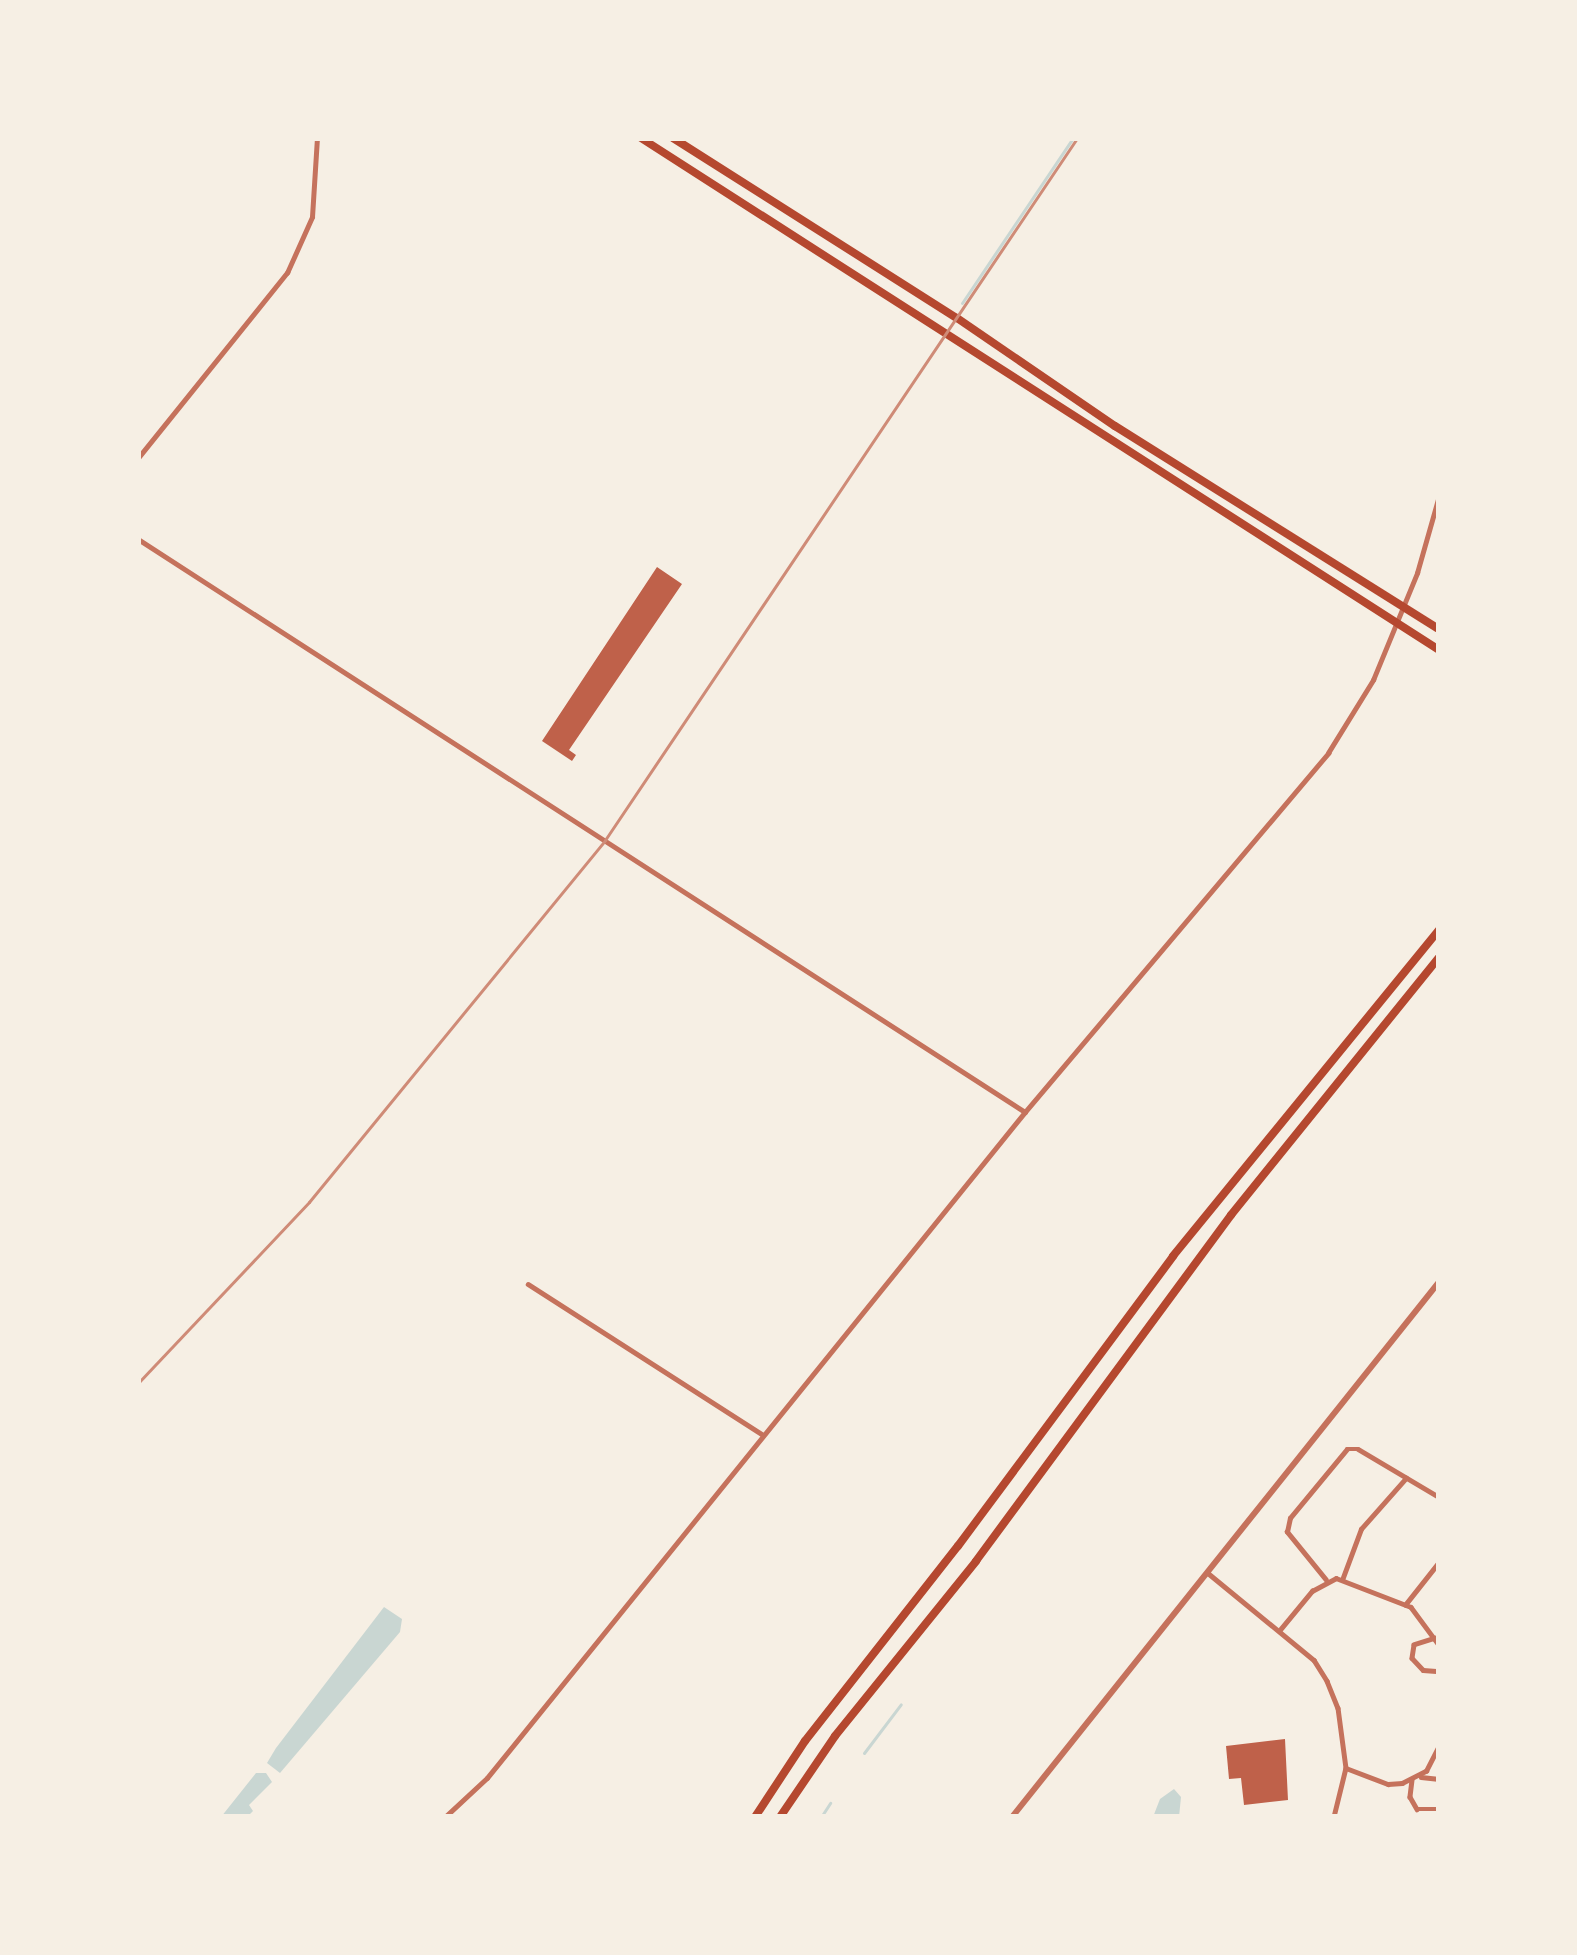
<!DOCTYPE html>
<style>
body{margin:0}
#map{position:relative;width:1577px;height:1955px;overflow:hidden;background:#f6efe4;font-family:"Space Grotesk",sans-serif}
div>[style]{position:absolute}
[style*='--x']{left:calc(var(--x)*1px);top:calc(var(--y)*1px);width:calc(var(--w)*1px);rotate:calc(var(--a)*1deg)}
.water>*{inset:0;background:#c9d6d2}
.stream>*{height:3px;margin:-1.5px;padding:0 1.5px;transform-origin:1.5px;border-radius:1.5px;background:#c9d6d2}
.building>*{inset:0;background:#bf614a}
.minor>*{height:4.5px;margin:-2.25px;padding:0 2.25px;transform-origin:2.25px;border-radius:2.25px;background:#c5725c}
.tertiary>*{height:6px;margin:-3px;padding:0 3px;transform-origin:3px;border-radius:3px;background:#c5725c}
.secondary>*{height:8px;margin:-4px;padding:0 4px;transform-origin:4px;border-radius:4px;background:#b5482f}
.rail>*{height:3px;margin:-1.5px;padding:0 1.5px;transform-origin:1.5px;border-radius:1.5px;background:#cf8b77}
span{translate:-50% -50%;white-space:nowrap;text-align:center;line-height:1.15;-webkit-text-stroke:9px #f6efe4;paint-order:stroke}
.frame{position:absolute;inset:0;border:141px solid #f6efe4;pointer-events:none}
</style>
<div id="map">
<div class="water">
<i style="clip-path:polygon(384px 1607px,402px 1619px,400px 1632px,280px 1773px,267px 1763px,276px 1748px)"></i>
<i style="clip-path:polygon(256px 1773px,266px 1773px,272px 1782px,249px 1805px,253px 1811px,247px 1817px,221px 1817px)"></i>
<i style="clip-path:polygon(1174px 1789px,1181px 1797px,1179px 1817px,1153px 1817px,1160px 1799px)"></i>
</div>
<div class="stream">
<i style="--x:962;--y:303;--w:199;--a:-56.1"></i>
<i style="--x:864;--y:1753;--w:61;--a:-52.9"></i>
<i style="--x:821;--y:1817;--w:17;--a:-57"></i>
</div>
<div class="building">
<i style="clip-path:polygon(657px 567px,682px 584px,569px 750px,576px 755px,572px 761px,542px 741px)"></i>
<i style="clip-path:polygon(1285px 1739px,1288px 1800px,1244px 1805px,1241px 1778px,1229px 1779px,1226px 1746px)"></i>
</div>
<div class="minor">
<i style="--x:138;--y:458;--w:238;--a:-51.2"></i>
<i style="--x:287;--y:273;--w:61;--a:-65.9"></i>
<i style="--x:312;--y:217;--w:79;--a:-86.4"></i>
<i style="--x:138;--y:539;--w:1056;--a:32.86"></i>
<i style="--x:528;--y:1284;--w:278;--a:32.7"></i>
<i style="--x:1208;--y:1573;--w:137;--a:39.4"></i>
<i style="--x:1314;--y:1660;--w:25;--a:58"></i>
<i style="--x:1327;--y:1681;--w:29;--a:68"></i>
<i style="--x:1338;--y:1708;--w:61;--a:82.4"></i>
<i style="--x:1346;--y:1768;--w:50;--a:103.8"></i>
<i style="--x:1326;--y:1580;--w:62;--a:-129.1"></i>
<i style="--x:1287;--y:1532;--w:14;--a:-78"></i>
<i style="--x:1290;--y:1518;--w:89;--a:-50.4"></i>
<i style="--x:1347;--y:1449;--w:11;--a:0"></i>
<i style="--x:1358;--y:1449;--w:94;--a:30.7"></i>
<i style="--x:1342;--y:1580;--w:54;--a:-69.6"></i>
<i style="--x:1361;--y:1529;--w:68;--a:-48.6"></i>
<i style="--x:1405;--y:1605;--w:55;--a:-51.7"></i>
<i style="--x:1279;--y:1631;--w:52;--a:-50.5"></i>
<i style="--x:1312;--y:1591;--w:27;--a:-28"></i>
<i style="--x:1336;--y:1578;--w:80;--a:21.1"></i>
<i style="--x:1411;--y:1607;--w:47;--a:53.6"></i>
<i style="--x:1435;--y:1638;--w:22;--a:162"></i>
<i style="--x:1414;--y:1645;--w:13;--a:99"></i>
<i style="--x:1412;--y:1658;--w:16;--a:47"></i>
<i style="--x:1423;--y:1670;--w:16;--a:4"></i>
<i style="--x:1346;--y:1768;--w:45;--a:20.9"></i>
<i style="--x:1388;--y:1784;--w:14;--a:-4"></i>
<i style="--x:1402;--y:1783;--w:27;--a:-27"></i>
<i style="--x:1426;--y:1771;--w:29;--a:-63"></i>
<i style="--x:1421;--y:1777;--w:18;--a:6"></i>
<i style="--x:1412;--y:1780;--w:17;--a:97"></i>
<i style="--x:1410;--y:1797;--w:14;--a:60"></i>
<i style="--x:1417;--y:1809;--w:22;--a:0"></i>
<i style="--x:445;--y:1817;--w:57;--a:-42.9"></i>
<i style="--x:487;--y:1778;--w:856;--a:-51.07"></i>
<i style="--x:1025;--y:1112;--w:470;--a:-49.8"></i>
<i style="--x:1328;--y:753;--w:86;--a:-58.3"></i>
<i style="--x:1373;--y:680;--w:116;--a:-67.6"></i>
<i style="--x:1417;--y:573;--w:80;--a:-74.1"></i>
</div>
<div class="tertiary">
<i style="--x:1012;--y:1817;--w:685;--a:-51.41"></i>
</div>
<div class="secondary">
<i style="--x:641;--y:138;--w:948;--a:32.68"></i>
<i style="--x:673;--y:138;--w:336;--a:32.4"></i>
<i style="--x:957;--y:318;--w:191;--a:34.4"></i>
<i style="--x:1115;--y:426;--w:382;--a:32.1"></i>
<i style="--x:755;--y:1817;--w:91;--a:-56.7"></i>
<i style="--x:805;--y:1741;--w:248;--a:-51.9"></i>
<i style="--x:958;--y:1546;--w:361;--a:-53.4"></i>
<i style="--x:1173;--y:1256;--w:421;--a:-50.8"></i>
<i style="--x:780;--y:1817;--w:98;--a:-55.8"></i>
<i style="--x:835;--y:1736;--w:225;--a:-51.1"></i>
<i style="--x:976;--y:1561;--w:430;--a:-53.6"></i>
<i style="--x:1231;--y:1215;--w:331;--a:-51.1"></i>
</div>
<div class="rail">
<i style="--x:138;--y:1383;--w:249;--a:-46.6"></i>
<i style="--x:309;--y:1202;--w:468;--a:-50.7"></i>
<i style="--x:605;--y:840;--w:846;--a:-56.08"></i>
</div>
<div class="frame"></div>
</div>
